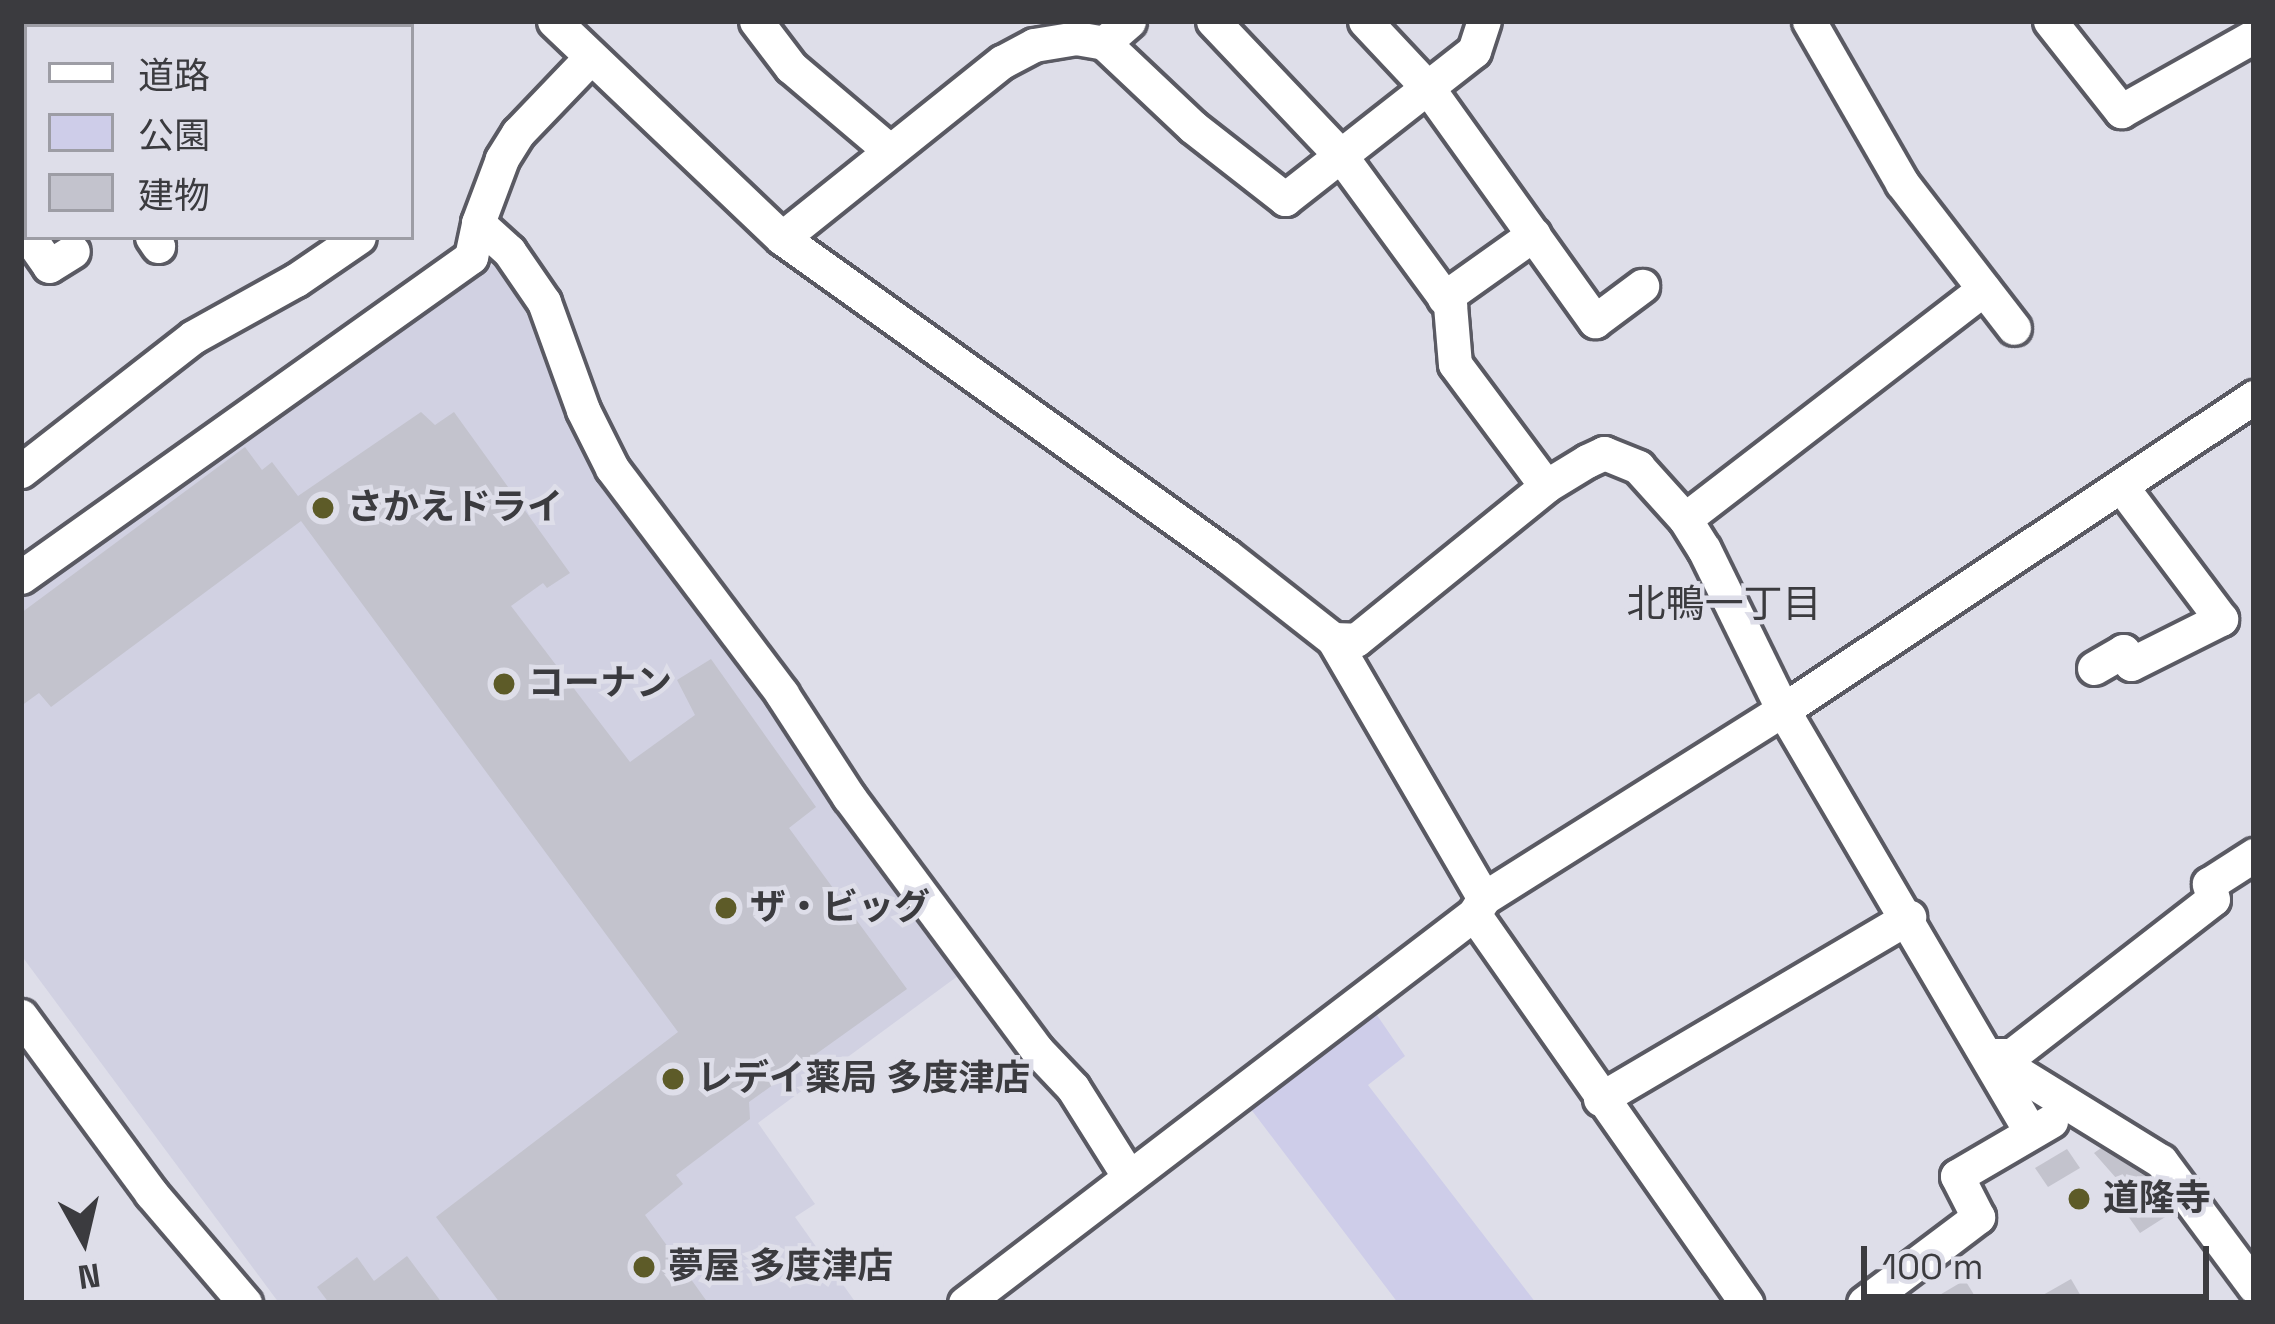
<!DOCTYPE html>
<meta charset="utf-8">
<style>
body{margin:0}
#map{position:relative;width:2275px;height:1324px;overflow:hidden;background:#dedee9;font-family:"Space Grotesk","Noto Sans JP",sans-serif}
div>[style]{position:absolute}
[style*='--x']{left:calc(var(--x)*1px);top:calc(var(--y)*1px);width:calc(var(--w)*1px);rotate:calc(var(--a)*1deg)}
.built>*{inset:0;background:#d1d1e2}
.green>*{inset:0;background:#cecde9}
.building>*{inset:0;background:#c3c3cd}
.roads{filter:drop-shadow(3px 0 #5a5a63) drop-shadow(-3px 0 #5a5a63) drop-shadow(0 3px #5a5a63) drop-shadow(0 -3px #5a5a63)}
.minor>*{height:33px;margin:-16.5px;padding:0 16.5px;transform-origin:16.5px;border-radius:16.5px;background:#fff}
.dots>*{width:33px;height:33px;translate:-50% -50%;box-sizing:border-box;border:6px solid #dedee9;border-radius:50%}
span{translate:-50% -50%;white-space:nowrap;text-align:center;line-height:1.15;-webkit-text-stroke:9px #dedee9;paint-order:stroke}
.poi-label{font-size:36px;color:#3b3b3f;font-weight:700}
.left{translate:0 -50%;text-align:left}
.neighbourhood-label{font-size:39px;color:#3b3b3f}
.frame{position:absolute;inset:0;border:24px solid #3b3b3f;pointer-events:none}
.legend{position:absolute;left:24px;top:24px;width:390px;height:216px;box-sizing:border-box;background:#dedee9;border:3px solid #9d9da5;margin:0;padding:15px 21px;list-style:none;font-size:36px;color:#3b3b3f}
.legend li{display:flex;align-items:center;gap:24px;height:60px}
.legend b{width:60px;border:3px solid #9d9da5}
.north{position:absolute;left:24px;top:1180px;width:120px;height:120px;-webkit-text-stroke:9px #dedee9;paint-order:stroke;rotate:172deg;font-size:33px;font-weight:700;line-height:48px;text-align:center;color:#3b3b3f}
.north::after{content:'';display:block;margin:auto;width:42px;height:54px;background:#3b3b3f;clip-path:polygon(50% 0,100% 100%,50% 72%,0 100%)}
.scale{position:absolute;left:1861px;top:1246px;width:348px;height:54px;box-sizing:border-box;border:6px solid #3b3b3f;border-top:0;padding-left:15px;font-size:36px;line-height:42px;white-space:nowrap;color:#3b3b3f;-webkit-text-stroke:9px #dedee9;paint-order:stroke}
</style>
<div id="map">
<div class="built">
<i style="clip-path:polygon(489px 265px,500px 266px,527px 304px,562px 388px,966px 970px,758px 1123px,815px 1204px,795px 1217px,856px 1303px,279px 1303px,21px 955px,21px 599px,230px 442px,350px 367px)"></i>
</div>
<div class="green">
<i style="clip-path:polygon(1370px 1005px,1405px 1056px,1368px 1085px,1536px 1303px,1398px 1303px,1244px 1100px)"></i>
</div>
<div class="building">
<i style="clip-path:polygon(421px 412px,435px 425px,454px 412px,570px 573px,547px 588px,543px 583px,511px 606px,630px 762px,695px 715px,677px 680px,711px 659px,816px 807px,789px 828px,907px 989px,749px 1102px,750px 1119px,676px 1175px,683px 1184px,645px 1215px,708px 1303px,500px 1303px,436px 1217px,678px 1032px,301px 521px,51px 707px,39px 693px,21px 706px,21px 613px,245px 447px,262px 470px,272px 462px,298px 496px)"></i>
<i style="clip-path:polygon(2101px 1148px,2147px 1177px,2173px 1212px,2140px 1233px,2123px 1209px,2128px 1207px,2119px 1192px,2124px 1187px,2094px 1153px)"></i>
<i style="clip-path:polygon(2067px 1149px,2080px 1168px,2048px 1187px,2035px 1168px)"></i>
<i style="clip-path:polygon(407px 1256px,442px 1303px,329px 1303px,317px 1287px,357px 1257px,374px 1281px)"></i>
<i style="clip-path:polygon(2071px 1279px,2085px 1303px,2029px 1303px)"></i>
<i style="clip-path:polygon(1965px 1280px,1979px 1303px,1926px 1303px)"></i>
</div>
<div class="roads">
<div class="minor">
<i style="--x:554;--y:21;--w:315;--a:43.6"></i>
<i style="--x:782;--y:238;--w:547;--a:35.55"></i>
<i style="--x:1227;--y:556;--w:135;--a:38.1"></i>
<i style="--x:1333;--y:639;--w:300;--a:59.8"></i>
<i style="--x:756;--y:21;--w:58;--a:52.7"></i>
<i style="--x:791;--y:67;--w:128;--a:40.3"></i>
<i style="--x:1213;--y:21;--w:186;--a:46.5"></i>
<i style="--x:1341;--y:156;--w:185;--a:53.8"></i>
<i style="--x:1450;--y:305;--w:59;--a:85.2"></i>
<i style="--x:1455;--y:364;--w:152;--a:53.3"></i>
<i style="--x:1365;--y:21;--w:92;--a:46.8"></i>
<i style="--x:1428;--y:88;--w:287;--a:54.4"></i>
<i style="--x:1595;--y:321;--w:59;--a:-36.7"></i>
<i style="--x:1809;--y:21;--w:187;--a:60.1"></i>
<i style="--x:1902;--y:183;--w:183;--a:52.3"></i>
<i style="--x:2050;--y:21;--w:115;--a:51.7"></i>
<i style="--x:2121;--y:111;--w:153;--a:-29.4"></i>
<i style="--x:93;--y:27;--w:10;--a:-37"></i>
<i style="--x:256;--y:27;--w:8;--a:-50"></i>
<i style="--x:1104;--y:43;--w:122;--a:43.3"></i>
<i style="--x:1193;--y:127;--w:117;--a:38"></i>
<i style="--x:1285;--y:199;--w:240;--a:-38.1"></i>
<i style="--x:1474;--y:51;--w:32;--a:-72"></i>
<i style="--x:589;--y:59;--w:103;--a:133.8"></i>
<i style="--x:518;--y:133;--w:31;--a:122"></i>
<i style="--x:502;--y:159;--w:68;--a:110.6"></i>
<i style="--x:478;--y:223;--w:42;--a:42.1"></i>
<i style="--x:509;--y:251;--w:62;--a:55.5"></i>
<i style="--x:544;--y:302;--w:115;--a:70.1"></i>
<i style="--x:583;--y:410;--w:65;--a:63.4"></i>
<i style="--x:612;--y:468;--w:283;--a:53"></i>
<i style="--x:782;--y:694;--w:123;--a:57"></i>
<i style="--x:849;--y:797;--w:315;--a:53.4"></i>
<i style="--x:1037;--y:1050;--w:52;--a:46.5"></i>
<i style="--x:1073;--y:1088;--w:105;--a:57.8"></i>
<i style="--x:21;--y:79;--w:8;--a:-40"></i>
<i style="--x:29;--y:237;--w:35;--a:55"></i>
<i style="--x:49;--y:266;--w:28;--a:-32"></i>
<i style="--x:152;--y:237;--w:11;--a:56"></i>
<i style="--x:782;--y:238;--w:282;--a:-38.7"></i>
<i style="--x:1002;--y:62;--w:36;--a:-28"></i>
<i style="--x:1034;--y:45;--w:43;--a:-9.5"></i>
<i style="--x:1076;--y:38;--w:28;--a:10"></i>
<i style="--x:1104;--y:43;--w:33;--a:-41"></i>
<i style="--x:1444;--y:298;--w:110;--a:-35.4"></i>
<i style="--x:21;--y:471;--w:218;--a:-37.9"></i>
<i style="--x:193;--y:337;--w:118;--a:-29"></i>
<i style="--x:296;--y:280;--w:76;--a:-34.3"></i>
<i style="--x:1685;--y:519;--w:377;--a:-37.6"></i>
<i style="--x:21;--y:577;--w:552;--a:-35.42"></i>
<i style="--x:471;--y:257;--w:35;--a:-78"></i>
<i style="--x:1333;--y:639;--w:23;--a:2"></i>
<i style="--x:1356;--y:640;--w:245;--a:-39"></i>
<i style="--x:1546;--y:486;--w:48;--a:-31.4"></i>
<i style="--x:1587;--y:461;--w:19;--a:-25"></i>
<i style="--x:1604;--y:453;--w:37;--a:22"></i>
<i style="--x:1638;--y:467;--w:70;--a:47.9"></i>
<i style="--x:1685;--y:519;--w:36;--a:58"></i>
<i style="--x:1704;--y:549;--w:179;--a:63.9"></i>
<i style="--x:1783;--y:710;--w:489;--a:59.6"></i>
<i style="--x:2094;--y:668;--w:34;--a:-30"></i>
<i style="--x:2123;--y:651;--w:15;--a:58"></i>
<i style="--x:2131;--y:664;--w:101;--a:-26.6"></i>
<i style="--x:2221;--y:619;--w:165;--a:-126.9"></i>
<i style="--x:1474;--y:914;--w:475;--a:55"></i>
<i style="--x:21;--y:1016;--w:220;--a:53.7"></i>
<i style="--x:151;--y:1193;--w:145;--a:49.5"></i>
<i style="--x:1990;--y:1055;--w:22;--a:0"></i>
<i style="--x:2012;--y:1055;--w:254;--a:-37.8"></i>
<i style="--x:2213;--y:899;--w:16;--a:-105"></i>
<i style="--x:2209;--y:884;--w:54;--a:-32.8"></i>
<i style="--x:1994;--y:1058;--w:196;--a:31.7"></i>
<i style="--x:2161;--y:1161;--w:156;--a:53.4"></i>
<i style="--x:1600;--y:1099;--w:359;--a:-30.5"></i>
<i style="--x:965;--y:1303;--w:641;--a:-37.39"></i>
<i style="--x:1474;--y:914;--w:19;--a:-58"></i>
<i style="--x:1484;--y:898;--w:353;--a:-32.2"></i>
<i style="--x:1783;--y:710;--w:566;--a:-33.61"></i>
<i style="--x:1864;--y:1303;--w:143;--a:-37"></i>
<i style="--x:1978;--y:1217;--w:46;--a:-117.1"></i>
<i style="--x:1957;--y:1176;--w:109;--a:-30.3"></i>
</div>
</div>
<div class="dots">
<i style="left:323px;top:508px;background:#5d5b28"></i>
<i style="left:504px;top:684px;background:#5d5b28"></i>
<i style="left:726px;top:908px;background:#5d5b28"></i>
<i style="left:673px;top:1079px;background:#5d5b28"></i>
<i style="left:2079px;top:1199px;background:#5d5b28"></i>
<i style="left:644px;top:1267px;background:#5d5b28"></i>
</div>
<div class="poi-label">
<span class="left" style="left:347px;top:508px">さかえドライ</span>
<span class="left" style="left:528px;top:684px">コーナン</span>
<span class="left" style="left:750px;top:908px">ザ・ビッグ</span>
<span class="left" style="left:697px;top:1079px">レデイ薬局 多度津店</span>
<span class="left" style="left:2103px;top:1199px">道隆寺</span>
<span class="left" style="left:668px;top:1267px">夢屋 多度津店</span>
</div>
<div class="neighbourhood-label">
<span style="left:1724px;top:604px">北鴨一丁目</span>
</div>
<div class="frame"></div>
<ul class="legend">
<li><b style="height:15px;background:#fff"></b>道路</li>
<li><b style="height:33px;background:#cecde9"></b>公園</li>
<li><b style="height:33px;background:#c3c3cd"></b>建物</li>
</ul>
<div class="north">N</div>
<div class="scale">100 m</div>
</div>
